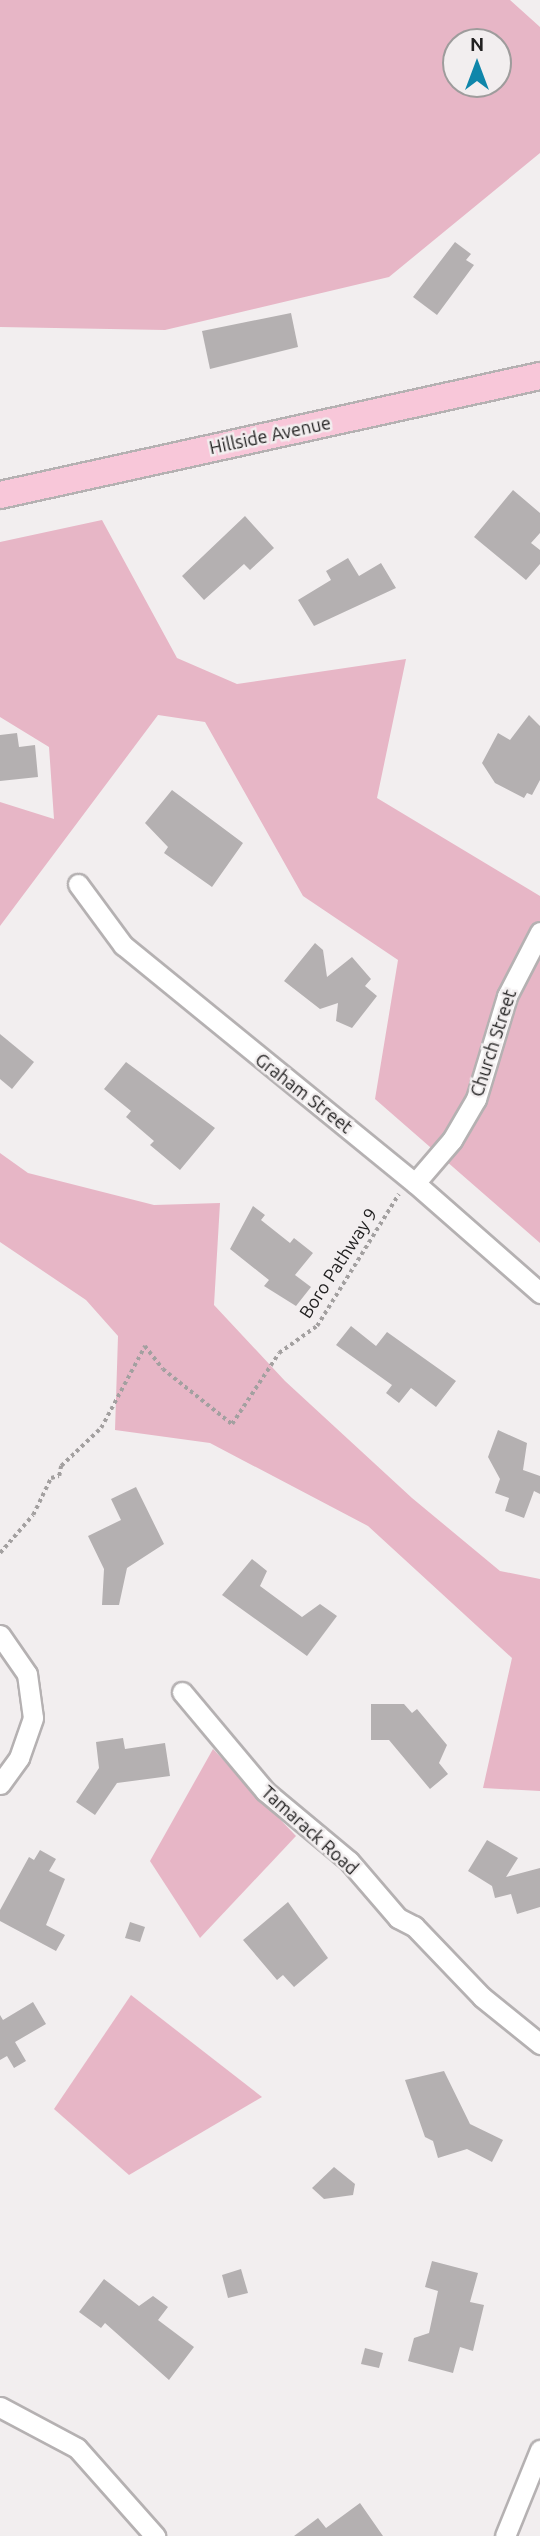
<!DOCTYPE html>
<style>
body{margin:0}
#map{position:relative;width:540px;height:2536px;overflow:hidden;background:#f2eeef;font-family:Ubuntu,sans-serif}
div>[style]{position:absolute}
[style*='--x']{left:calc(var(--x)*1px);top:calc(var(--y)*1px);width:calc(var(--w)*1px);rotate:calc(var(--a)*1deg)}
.green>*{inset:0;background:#e7b6c6}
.building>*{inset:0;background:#b4b0b1}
.path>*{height:3.5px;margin-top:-1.75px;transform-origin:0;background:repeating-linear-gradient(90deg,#a3a0a0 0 3.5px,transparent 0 7px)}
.roads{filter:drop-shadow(2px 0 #b5b1b2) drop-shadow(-2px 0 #b5b1b2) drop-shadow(0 2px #b5b1b2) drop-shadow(0 -2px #b5b1b2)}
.minor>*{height:19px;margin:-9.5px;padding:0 9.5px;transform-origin:9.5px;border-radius:9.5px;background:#fff}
.major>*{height:26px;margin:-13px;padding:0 13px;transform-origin:13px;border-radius:13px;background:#f8c7d9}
span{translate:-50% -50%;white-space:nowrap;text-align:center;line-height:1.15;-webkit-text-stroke:5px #f2eeef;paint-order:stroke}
.street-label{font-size:18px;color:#212020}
.north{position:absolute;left:442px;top:28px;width:70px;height:70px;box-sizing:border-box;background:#f2eeef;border:2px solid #9e9c9c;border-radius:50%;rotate:0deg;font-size:19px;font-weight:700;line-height:28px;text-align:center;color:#212020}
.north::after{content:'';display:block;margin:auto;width:24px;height:32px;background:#0f86aa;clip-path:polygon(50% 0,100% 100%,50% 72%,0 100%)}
</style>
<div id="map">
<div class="green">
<i style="clip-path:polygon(evenodd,0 0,510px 0,540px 27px,540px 153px,389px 277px,165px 330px,0 327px,0 0,456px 42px,498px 42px,498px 84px,456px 84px,456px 42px)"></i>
<i style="clip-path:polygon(102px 520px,177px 658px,237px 684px,406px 659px,377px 798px,540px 896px,540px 1243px,375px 1099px,398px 960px,303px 896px,205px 722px,158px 715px,0 926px,0 802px,54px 819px,49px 747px,0 717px,0 542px)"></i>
<i style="clip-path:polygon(0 1153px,28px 1173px,154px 1205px,220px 1203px,214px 1305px,285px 1381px,412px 1498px,500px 1571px,540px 1579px,540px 1791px,483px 1788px,512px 1658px,368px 1526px,210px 1443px,115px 1430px,118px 1336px,86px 1300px,0 1242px)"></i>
<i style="clip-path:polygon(213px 1749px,296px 1836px,200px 1938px,150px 1861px)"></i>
<i style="clip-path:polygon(131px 1995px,262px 2097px,129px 2175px,54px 2109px)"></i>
</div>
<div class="building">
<i style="clip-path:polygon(455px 242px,471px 254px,466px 260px,474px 265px,437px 315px,413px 297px)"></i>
<i style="clip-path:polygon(291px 313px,298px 347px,210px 369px,202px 331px)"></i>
<i style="clip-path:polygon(513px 490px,540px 513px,540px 533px,531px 543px,540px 550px,540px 564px,526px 580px,474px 537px)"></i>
<i style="clip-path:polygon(245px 516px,274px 548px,250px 570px,244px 564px,204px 600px,182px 576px)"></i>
<i style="clip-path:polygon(348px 558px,359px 576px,381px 563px,396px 588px,314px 626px,298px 600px,331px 580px,326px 571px)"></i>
<i style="clip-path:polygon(529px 715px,540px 726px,540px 780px,532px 795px,527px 793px,524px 798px,495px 783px,482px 763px,498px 733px,510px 740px)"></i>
<i style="clip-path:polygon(17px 733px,19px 747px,35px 745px,38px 777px,0 781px,0 735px)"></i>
<i style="clip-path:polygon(172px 790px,243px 843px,212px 887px,164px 853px,168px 847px,145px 823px)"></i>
<i style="clip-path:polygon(315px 943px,323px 950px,327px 977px,352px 957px,371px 979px,365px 986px,377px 996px,352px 1028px,336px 1021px,338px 1003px,320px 1009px,284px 981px)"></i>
<i style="clip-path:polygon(0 1034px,34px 1062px,12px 1089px,0 1079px)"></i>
<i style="clip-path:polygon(126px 1062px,215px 1128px,180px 1170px,150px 1145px,154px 1141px,126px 1117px,131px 1111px,104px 1089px)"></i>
<i style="clip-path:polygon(253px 1206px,265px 1215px,261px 1220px,290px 1243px,294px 1238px,313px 1253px,295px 1275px,311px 1287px,296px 1306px,264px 1286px,269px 1280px,230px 1249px)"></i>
<i style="clip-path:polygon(351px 1326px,376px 1346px,387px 1332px,456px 1381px,436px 1407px,411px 1388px,399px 1403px,386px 1393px,392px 1385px,336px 1345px)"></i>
<i style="clip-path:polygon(498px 1430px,527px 1443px,523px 1470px,540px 1476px,540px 1494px,534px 1491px,524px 1518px,505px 1511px,509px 1498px,495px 1493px,500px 1479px,488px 1457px)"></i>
<i style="clip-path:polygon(136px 1487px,164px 1544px,127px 1568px,119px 1605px,102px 1605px,104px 1569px,88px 1536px,121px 1520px,111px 1499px)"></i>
<i style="clip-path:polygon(252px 1559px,267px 1571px,260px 1586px,302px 1617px,320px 1604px,337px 1616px,307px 1656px,222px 1595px)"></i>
<i style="clip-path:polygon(371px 1704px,404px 1704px,412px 1713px,417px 1709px,447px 1745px,439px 1763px,448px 1774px,430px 1789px,389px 1740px,371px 1740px)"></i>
<i style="clip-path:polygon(123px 1738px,125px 1749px,165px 1743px,170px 1776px,117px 1783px,95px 1815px,76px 1802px,99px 1768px,96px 1742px)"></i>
<i style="clip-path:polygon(487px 1840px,518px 1858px,506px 1877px,540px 1868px,540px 1907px,517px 1914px,511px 1894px,495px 1898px,492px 1886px,468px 1871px)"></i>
<i style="clip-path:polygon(40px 1850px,56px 1859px,49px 1871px,65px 1879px,46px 1925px,65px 1935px,56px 1951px,0 1921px,0 1910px,29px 1857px,34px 1860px)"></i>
<i style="clip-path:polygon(288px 1902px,328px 1958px,294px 1987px,283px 1975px,277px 1980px,243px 1940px)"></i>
<i style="clip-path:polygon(130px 1922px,145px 1927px,140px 1942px,125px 1938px)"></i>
<i style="clip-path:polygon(33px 2002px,46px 2024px,15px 2042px,26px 2061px,14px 2068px,7px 2056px,0 2060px,0 2015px,3px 2020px)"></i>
<i style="clip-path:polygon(444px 2071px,470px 2124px,503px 2140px,492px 2162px,467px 2149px,438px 2158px,433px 2141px,425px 2137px,405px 2080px)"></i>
<i style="clip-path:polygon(334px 2167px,355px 2184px,353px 2195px,324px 2199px,312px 2188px)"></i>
<i style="clip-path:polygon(432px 2261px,478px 2273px,470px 2302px,484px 2305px,473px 2351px,460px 2347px,453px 2373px,408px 2361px,414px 2338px,429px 2333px,438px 2291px,425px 2287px)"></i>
<i style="clip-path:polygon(241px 2269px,248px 2293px,228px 2298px,222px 2275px)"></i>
<i style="clip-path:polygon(104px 2279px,139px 2306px,153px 2296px,168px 2307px,158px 2320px,194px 2347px,169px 2380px,105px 2323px,101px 2328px,79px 2312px)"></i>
<i style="clip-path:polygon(365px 2348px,383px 2353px,379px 2368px,361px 2364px)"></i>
<i style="clip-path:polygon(360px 2503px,383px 2536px,294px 2536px,318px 2518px,326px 2528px)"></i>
</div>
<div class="path">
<i style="--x:0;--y:1553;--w:50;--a:-49"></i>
<i style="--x:33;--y:1515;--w:41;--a:-64.1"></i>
<i style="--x:51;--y:1478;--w:8;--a:-14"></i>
<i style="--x:59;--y:1476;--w:10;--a:-79"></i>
<i style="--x:61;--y:1466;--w:55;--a:-43.5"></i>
<i style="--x:101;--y:1428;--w:93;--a:-61.8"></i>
<i style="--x:145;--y:1346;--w:29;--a:52"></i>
<i style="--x:163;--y:1369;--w:88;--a:38.6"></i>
<i style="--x:232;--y:1424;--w:85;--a:-56.5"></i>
<i style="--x:279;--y:1353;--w:47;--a:-35.4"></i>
<i style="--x:317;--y:1326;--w:155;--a:-58.2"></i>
</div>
<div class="roads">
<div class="minor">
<i style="--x:78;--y:884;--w:76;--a:53.6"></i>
<i style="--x:123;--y:945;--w:377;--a:39.2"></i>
<i style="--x:415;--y:1183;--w:167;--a:41.3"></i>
<i style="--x:415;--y:1183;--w:57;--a:-49.3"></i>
<i style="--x:452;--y:1140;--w:48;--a:-59.7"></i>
<i style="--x:476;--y:1099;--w:108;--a:-73.2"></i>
<i style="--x:507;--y:996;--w:72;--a:-62.7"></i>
<i style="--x:0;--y:1635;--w:47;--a:55.3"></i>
<i style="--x:27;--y:1674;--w:44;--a:82.2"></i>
<i style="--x:33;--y:1718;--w:42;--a:109.3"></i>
<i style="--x:19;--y:1758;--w:32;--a:126"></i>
<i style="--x:182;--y:1692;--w:129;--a:50"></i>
<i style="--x:265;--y:1791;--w:109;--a:39.8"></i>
<i style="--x:349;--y:1861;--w:75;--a:49.3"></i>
<i style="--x:398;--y:1918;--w:18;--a:27"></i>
<i style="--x:414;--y:1926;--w:98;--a:46.2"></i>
<i style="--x:482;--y:1997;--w:75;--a:39"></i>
<i style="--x:0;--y:2407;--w:87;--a:28"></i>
<i style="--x:77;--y:2448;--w:118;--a:48.4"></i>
<i style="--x:505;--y:2536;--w:93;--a:-67.9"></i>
</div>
<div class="major">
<i style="--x:0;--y:495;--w:553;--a:-12.43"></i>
</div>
</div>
<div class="street-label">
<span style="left:270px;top:435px;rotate:-12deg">Hillside Avenue</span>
<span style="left:493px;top:1043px;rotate:-72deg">Church Street</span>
<span style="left:304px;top:1093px;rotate:38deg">Graham Street</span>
<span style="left:338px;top:1263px;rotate:-57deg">Boro Pathway 9</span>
<span style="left:310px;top:1830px;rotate:42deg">Tamarack Road</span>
</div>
<div class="north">N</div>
</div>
